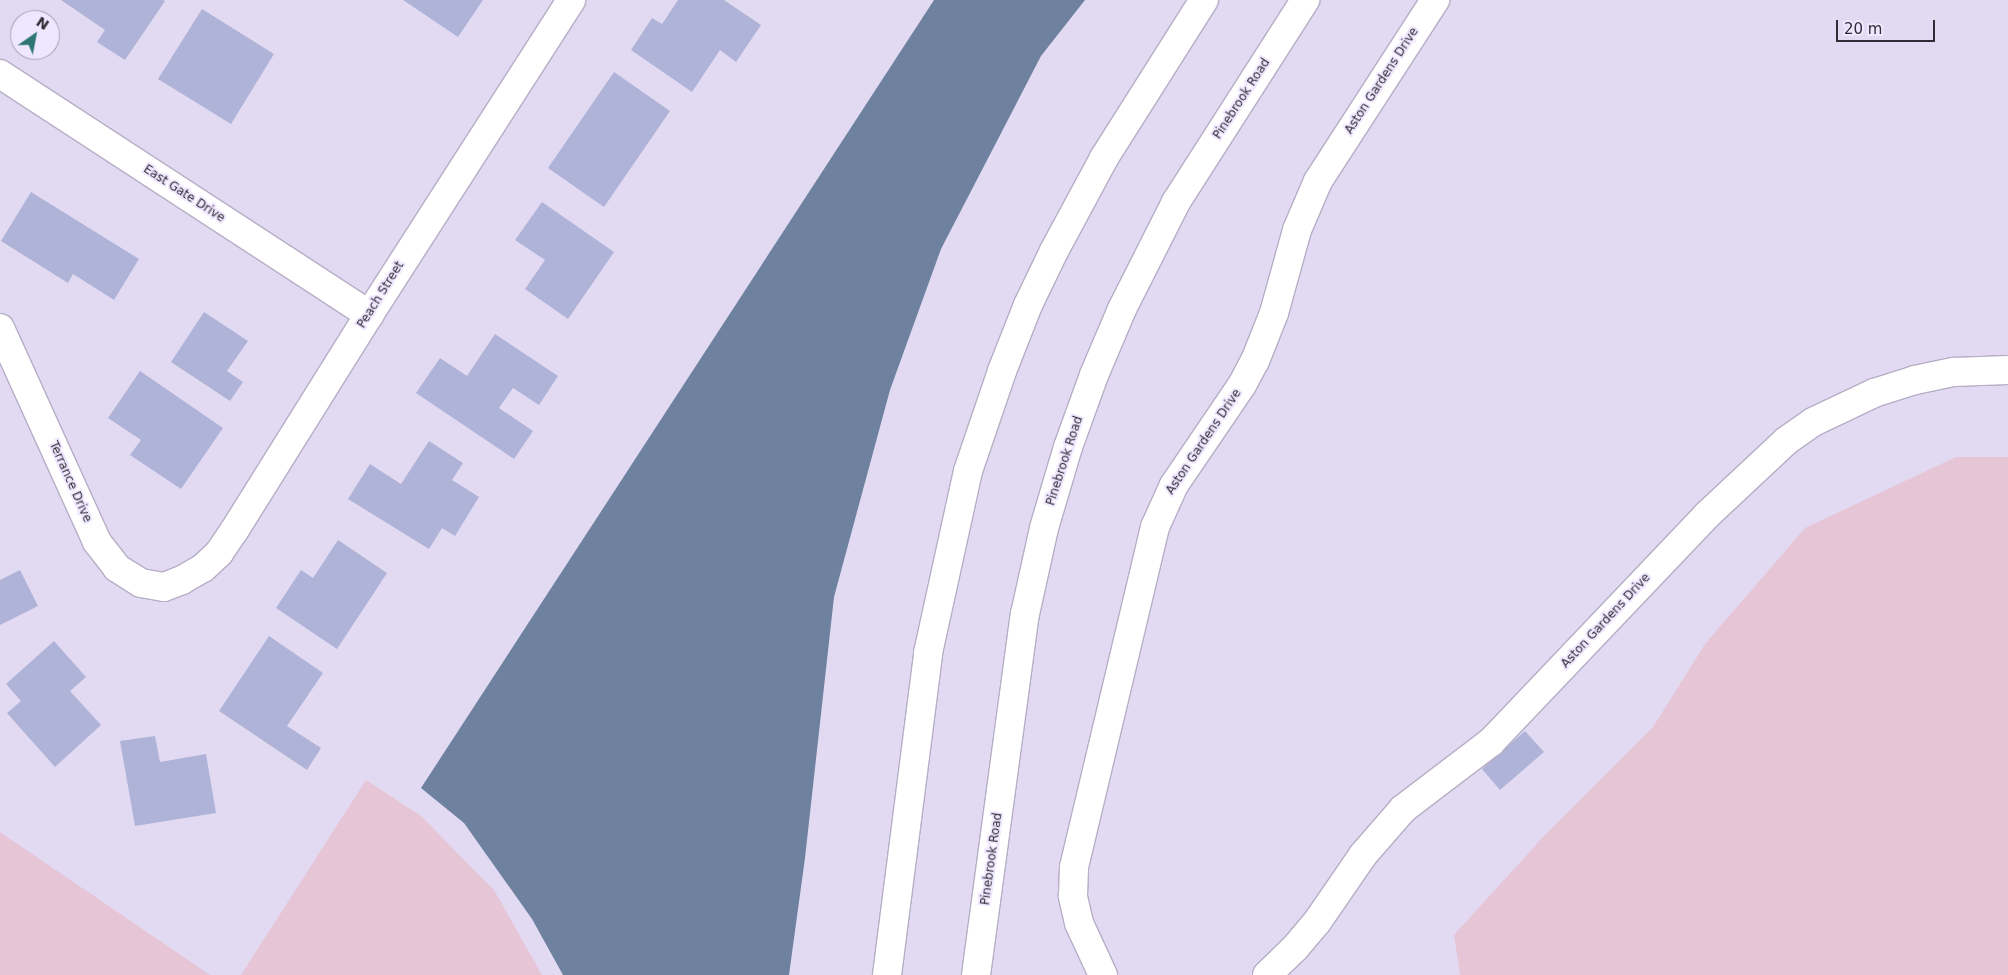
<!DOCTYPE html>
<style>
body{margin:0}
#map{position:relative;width:2008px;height:975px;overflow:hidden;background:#e2daf2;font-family:"DejaVu Sans",sans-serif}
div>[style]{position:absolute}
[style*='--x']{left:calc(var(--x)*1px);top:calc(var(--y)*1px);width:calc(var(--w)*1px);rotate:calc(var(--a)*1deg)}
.green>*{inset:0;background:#e6c5d7}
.water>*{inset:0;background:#6e82a0}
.building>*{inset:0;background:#afb3d7}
.roads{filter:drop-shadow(1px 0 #b5aec5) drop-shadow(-1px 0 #b5aec5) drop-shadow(0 1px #b5aec5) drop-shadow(0 -1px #b5aec5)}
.minor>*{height:28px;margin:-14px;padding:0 14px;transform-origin:14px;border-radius:14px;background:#fff}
.tertiary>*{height:28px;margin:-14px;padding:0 14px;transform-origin:14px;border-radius:14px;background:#fff}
span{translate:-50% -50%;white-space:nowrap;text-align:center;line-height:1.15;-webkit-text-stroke:4px #efe7ff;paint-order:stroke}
.street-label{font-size:12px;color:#2f2c35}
.north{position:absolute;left:10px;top:10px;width:50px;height:50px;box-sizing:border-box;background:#efe7ff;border:1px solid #a29cae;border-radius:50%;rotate:33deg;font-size:14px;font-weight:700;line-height:20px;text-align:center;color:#2f2c35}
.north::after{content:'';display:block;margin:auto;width:18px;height:22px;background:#2c7673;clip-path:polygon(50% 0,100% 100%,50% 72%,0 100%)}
.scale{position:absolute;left:1836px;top:20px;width:99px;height:22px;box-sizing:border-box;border:2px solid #2f2c35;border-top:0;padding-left:6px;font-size:15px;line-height:18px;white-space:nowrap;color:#2f2c35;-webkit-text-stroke:4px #efe7ff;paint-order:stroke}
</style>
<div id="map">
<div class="green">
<i style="clip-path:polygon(1956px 457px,2008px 457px,2008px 975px,1460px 975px,1454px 935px,1543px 837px,1653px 727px,1705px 644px,1805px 528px)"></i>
<i style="clip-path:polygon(366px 780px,421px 816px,494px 890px,542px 975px,241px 975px)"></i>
<i style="clip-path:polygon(0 832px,210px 975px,0 975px)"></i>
</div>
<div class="water">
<i style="clip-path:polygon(934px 0,1085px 0,1041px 56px,941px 249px,890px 390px,834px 597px,805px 858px,789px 975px,563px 975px,532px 919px,464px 823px,421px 788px)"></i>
</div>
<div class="building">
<i style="clip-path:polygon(61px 0,163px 0,165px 1px,125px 60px,97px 42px,105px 30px)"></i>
<i style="clip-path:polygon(403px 0,483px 0,458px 37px)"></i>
<i style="clip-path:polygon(678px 0,724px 0,761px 25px,736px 62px,720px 50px,692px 92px,631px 50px,652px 18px,662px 24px)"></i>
<i style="clip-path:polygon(202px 9px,274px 54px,231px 124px,158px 79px)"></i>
<i style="clip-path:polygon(614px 72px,670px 111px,604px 207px,548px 168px)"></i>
<i style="clip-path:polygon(31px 192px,139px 259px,114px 300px,73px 274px,68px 283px,1px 241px)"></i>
<i style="clip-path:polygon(542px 202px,614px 252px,568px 319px,525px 289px,545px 260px,515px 240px)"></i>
<i style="clip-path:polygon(204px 312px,248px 341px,227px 371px,243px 382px,230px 401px,171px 362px)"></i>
<i style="clip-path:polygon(495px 334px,558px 376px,539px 405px,513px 388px,499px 408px,533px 431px,514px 459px,416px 393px,440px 358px,467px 376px)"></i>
<i style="clip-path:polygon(140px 371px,223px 428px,181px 489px,130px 455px,141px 440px,108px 418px)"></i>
<i style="clip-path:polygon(429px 441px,463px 463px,452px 480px,479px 497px,455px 536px,442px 528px,429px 549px,348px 499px,370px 464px,401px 484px)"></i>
<i style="clip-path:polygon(338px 540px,387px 573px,337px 649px,276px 608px,301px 570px,313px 578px)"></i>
<i style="clip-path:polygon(20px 570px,38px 606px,0 625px,0 580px)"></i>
<i style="clip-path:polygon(269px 636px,323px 673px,287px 726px,321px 748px,307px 770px,219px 711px)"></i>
<i style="clip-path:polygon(54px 641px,86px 677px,70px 691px,101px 725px,55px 767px,7px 713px,21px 701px,6px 684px)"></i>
<i style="clip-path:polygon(1525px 731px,1544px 752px,1500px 790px,1482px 769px)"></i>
<i style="clip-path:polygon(155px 736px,160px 762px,206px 754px,216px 813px,135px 826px,120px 741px)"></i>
</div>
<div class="roads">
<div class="minor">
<i style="--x:0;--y:74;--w:441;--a:33.1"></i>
<i style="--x:0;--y:328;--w:235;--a:65.6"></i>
<i style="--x:97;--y:542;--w:33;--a:52"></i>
<i style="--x:117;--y:568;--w:28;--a:32"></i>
<i style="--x:141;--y:583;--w:23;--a:10"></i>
<i style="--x:164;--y:587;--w:19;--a:-21"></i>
<i style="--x:182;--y:580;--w:24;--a:-30"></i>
<i style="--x:203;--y:568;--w:22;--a:-43"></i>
<i style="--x:219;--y:553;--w:27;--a:-56"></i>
<i style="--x:234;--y:531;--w:255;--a:-58"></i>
<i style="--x:369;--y:315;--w:374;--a:-57.3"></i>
<i style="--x:1103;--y:975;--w:57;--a:-114.8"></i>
<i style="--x:1079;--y:923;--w:28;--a:-103"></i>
<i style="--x:1073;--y:896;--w:29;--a:-88"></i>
<i style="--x:1074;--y:867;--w:350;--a:-76.6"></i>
<i style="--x:1155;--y:527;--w:46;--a:-65.7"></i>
<i style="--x:1174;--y:485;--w:121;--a:-55.8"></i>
<i style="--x:1242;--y:385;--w:27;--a:-62"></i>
<i style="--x:1255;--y:361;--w:52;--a:-68.4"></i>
<i style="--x:1274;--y:313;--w:86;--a:-74.5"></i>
<i style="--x:1297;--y:230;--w:53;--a:-66.8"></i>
<i style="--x:1318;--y:181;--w:216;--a:-57.1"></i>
<i style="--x:1267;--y:975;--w:39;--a:-44"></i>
<i style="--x:1295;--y:948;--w:34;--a:-50"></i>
<i style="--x:1317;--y:922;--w:81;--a:-55.5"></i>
<i style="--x:1363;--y:855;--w:61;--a:-49"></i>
<i style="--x:1403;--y:809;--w:111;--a:-37.3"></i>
<i style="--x:1491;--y:742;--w:313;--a:-46.4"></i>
<i style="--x:1707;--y:515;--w:108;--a:-43.1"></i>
<i style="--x:1786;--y:441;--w:33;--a:-35"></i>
<i style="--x:1813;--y:422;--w:68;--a:-25.4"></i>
<i style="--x:1874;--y:393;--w:43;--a:-17.6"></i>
<i style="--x:1915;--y:380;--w:40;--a:-12"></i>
<i style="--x:1954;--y:372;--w:54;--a:-2.1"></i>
</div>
<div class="tertiary">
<i style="--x:887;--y:975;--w:325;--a:-82.7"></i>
<i style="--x:928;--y:653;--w:186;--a:-77.6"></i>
<i style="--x:968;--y:471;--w:106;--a:-71.2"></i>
<i style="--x:1002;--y:371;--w:71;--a:-68.5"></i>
<i style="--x:1028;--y:305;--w:60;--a:-64.3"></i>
<i style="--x:1054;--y:251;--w:106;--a:-61.7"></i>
<i style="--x:1104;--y:158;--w:187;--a:-57.7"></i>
<i style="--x:976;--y:975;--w:364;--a:-82.3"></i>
<i style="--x:1025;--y:614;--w:88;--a:-77.5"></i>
<i style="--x:1044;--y:528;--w:84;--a:-73.5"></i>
<i style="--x:1068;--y:447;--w:77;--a:-70.1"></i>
<i style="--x:1094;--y:375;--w:72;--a:-67"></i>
<i style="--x:1122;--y:309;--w:120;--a:-63.2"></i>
<i style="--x:1176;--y:202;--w:240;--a:-57.4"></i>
</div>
</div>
<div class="street-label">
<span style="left:1382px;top:81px;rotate:-57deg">Aston Gardens Drive</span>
<span style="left:1242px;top:99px;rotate:-57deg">Pinebrook Road</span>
<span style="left:184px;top:194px;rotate:33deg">East Gate Drive</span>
<span style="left:381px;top:295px;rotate:-58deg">Peach Street</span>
<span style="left:1204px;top:442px;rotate:-56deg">Aston Gardens Drive</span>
<span style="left:1065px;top:461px;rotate:-72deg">Pinebrook Road</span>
<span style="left:70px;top:482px;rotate:66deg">Terrance Drive</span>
<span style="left:1606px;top:621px;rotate:-47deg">Aston Gardens Drive</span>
<span style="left:992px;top:859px;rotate:-82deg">Pinebrook Road</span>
</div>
<div class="north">N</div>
<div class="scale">20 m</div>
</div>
